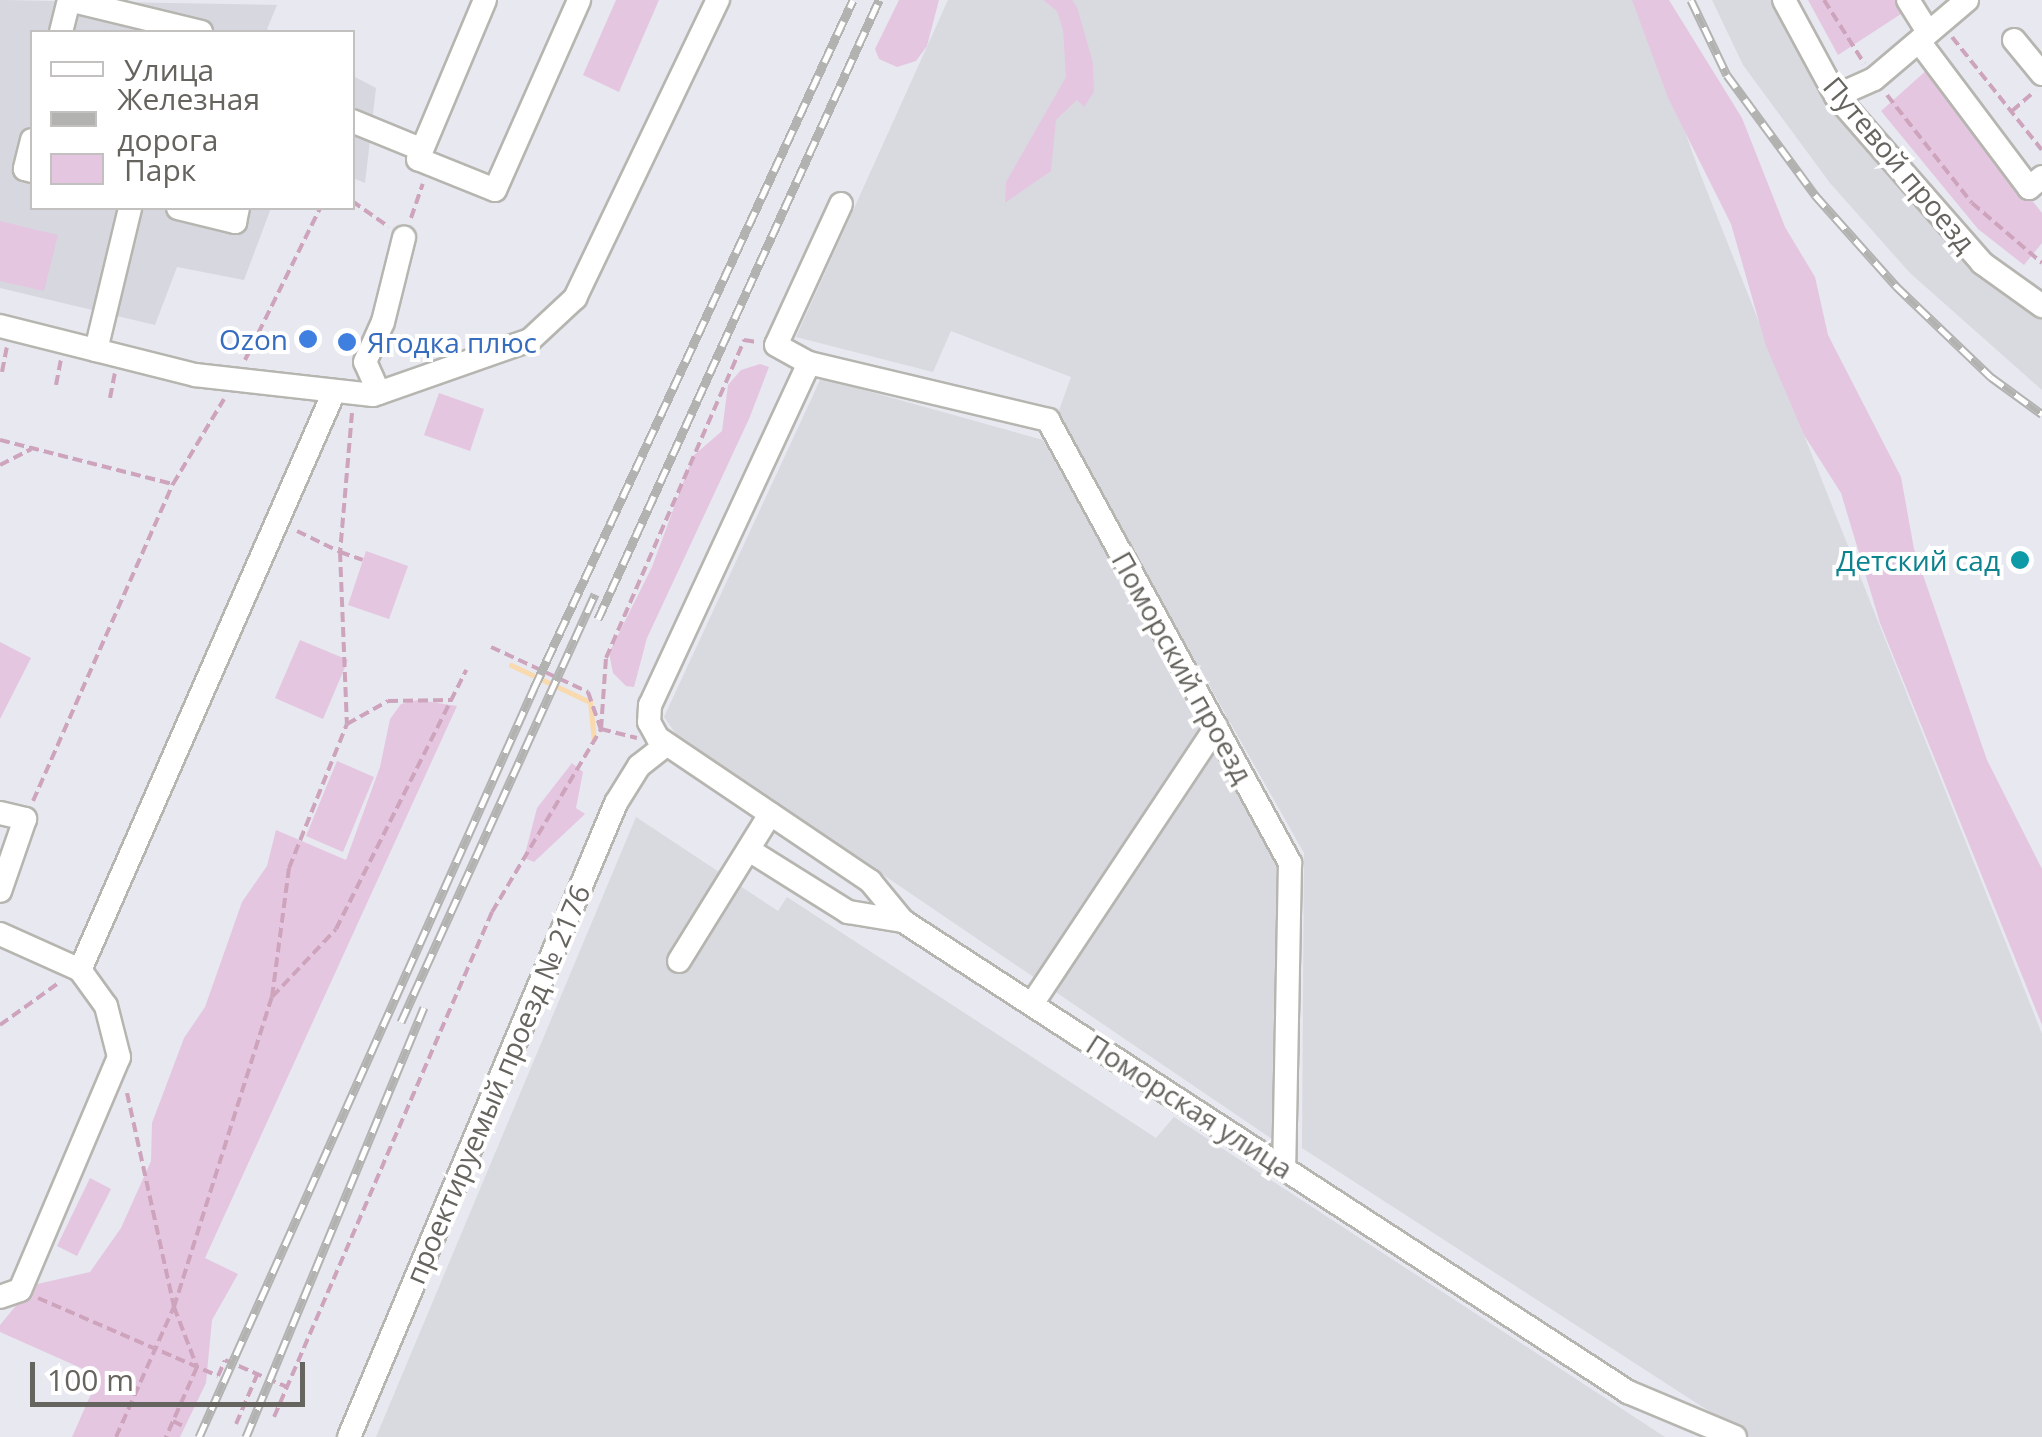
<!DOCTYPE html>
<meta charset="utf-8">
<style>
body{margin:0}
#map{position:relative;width:2042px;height:1437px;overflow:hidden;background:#e7e8f0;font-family:"Open Sans",sans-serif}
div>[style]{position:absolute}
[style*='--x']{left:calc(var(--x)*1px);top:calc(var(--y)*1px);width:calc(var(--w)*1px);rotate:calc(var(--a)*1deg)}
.industrial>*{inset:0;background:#d9dadf}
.education>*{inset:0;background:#d6d7df}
.green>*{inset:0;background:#e5c6e0}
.stream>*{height:5px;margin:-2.5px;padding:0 2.5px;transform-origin:2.5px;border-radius:2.5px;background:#f9d9ae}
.path>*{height:4px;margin-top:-2px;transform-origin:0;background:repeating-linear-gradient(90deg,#cda4bc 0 10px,transparent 0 15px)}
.roads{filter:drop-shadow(2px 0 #b6b5b0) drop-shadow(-2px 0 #b6b5b0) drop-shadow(0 2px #b6b5b0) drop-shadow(0 -2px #b6b5b0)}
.minor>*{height:22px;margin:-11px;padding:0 11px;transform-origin:11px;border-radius:11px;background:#fff}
.rail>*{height:9px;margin-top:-4.5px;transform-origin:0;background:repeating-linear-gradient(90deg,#fff 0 15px,#b2b2b1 0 30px);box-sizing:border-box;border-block:2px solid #b2b2b1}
.dots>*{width:28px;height:28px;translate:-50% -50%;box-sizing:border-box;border:5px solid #fff;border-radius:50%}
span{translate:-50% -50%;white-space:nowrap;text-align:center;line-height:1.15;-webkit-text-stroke:8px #fff;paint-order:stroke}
.street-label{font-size:28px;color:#66645f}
.shop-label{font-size:28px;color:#366cbe}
.right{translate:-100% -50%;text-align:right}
.left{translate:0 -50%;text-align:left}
.culture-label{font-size:28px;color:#0d838f}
.legend{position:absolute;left:30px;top:30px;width:325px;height:180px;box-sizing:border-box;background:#fff;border:2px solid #c2c1bf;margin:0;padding:12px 18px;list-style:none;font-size:30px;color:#66645f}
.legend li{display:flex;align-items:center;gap:20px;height:50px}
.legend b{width:50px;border:2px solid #c2c1bf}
.scale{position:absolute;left:30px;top:1362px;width:275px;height:45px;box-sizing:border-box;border:5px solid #66645f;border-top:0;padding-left:12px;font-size:30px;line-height:35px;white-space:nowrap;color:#66645f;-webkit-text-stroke:8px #fff;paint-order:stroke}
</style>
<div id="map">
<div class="industrial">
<i style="clip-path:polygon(948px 0,1638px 0,1699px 171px,2042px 1034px,2042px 1437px,1749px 1437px,1302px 1148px,1304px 853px,1057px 416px,1071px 377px,951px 331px,933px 372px,796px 337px)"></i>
<i style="clip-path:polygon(1712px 0,1773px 0,1828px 101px,1976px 270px,2042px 319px,2042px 390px,1910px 273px,1830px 183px,1743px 65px)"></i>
<i style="clip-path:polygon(821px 378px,1043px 440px,1284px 872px,1275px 1141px,676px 734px,664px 717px)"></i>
<i style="clip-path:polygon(636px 817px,778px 911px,787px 897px,1156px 1138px,1174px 1117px,1665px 1437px,376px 1437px)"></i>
</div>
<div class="education">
<i style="clip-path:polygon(0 0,277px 5px,267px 29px,271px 32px,32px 32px,32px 208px,271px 208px,244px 280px,177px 267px,155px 325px,0 288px)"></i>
<i style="clip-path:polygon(353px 76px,376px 88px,365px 183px,353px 178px)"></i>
</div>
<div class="green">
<i style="clip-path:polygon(616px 0,659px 0,619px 92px,583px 75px)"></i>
<i style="clip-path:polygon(899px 0,939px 0,927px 46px,916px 61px,897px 67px,879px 59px,875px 49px)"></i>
<i style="clip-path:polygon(1043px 0,1072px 0,1077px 7px,1093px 63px,1094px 92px,1084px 107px,1077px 100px,1056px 120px,1051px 171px,1005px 203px,1006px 182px,1066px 77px,1063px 30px,1057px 11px)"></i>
<i style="clip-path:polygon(1632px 0,1669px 0,1742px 118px,1785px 227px,1815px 277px,1828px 335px,1901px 477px,1914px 549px,1987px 760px,2042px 869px,2042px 1025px,1880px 623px,1841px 493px,1804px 435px,1766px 346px,1731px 224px,1668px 98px)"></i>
<i style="clip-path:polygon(1808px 0,1895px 0,1904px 12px,1838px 55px)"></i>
<i style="clip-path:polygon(1928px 69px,2042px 213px,2042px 243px,2024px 265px,1978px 229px,1881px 111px)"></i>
<i style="clip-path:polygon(0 221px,58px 235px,44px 291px,0 281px)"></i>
<i style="clip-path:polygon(760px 364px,769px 367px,749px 419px,647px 638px,634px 687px,626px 686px,613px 673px,609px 653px,652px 567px,693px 456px,722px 431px,728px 385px,741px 370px)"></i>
<i style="clip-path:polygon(439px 393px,484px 409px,470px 451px,424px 435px)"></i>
<i style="clip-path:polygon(366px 551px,408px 566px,389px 619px,348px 605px)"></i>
<i style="clip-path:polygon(300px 640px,348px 660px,323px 719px,275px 698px)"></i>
<i style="clip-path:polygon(0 642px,31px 658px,0 719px)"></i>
<i style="clip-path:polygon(418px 700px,457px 706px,205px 1258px,238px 1274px,212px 1320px,206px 1383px,180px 1437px,72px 1437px,99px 1376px,0 1332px,0 1325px,33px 1285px,90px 1272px,121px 1228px,151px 1161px,152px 1123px,184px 1038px,205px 1007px,242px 902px,267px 866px,276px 830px,346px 860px,380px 767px,390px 719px,401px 704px)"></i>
<i style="clip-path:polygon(337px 761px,374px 777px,343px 852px,306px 836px)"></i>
<i style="clip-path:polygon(572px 763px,583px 772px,576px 808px,585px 814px,534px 862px,524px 858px,537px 808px)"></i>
<i style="clip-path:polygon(90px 1178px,111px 1189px,77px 1256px,57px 1246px)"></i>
</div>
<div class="stream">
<i style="--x:511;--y:665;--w:87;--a:25.1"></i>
<i style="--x:590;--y:702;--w:37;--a:84"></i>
</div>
<div class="path">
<i style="--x:1824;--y:0;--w:75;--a:57.6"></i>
<i style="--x:1952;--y:37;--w:144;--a:51.5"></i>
<i style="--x:1887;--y:95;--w:137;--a:51.8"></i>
<i style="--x:1972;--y:203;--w:92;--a:40.6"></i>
<i style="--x:2012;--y:111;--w:30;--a:-41"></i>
<i style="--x:352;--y:201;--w:45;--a:35.1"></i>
<i style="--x:411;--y:218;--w:36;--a:-71"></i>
<i style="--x:245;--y:360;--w:169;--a:-63.7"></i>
<i style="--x:2;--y:372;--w:25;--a:-79"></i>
<i style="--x:56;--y:385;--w:25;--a:-79"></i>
<i style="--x:110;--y:398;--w:25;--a:-79"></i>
<i style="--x:352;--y:413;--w:140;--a:94.9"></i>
<i style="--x:340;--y:552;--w:24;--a:19"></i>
<i style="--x:0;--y:440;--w:179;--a:14.3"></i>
<i style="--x:0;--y:465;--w:35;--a:-27"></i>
<i style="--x:297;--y:531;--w:48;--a:26"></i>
<i style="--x:340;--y:552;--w:172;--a:87.7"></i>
<i style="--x:491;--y:647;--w:107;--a:24.9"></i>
<i style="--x:588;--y:692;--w:39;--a:71"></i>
<i style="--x:601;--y:729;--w:37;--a:14"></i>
<i style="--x:33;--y:801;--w:347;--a:-66.2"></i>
<i style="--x:173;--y:484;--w:99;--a:-59"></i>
<i style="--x:272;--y:997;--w:130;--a:-82.5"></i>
<i style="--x:289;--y:868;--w:155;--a:-68.1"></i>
<i style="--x:347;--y:724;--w:47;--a:-29.3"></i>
<i style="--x:388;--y:701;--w:63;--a:-0.9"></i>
<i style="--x:0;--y:1025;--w:70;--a:-35.7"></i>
<i style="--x:127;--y:1093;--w:219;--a:77.6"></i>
<i style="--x:174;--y:1307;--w:64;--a:69"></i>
<i style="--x:197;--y:1367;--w:77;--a:113.9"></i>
<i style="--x:38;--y:1298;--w:196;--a:23.4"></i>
<i style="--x:218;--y:1376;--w:17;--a:-66"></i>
<i style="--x:225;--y:1360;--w:68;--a:23.5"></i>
<i style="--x:274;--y:1417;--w:550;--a:-66.65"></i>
<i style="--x:492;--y:912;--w:213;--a:-59.2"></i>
<i style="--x:601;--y:729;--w:71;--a:-86"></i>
<i style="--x:606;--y:658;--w:347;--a:-66.5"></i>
<i style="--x:744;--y:340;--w:13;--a:9"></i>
<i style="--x:173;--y:1421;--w:13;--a:27"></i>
<i style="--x:236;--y:1424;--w:53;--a:-66.8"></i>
<i style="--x:116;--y:1437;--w:142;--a:-66"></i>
<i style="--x:174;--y:1307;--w:325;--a:-72.5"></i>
<i style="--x:272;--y:997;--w:93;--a:-46.7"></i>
<i style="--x:336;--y:929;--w:290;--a:-63.3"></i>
</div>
<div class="roads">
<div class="minor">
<i style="--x:69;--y:0;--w:136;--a:13.6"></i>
<i style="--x:485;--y:0;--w:173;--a:112.8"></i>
<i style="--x:418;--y:159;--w:83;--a:21.9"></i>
<i style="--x:495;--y:190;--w:208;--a:-66.1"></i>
<i style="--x:1784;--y:0;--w:109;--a:61.6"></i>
<i style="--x:1836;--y:96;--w:222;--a:48.8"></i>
<i style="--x:1982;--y:263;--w:74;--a:35.6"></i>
<i style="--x:1908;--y:0;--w:36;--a:58"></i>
<i style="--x:61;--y:32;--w:33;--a:-76"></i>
<i style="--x:2014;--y:40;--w:44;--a:50.5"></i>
<i style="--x:1921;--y:44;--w:180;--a:53.1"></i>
<i style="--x:2029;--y:188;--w:17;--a:-40"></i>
<i style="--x:1836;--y:96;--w:42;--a:-24.1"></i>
<i style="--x:1874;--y:79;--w:122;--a:-40.3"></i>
<i style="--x:352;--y:121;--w:71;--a:22.2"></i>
<i style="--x:32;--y:140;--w:30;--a:104"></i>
<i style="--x:25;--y:169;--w:7;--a:16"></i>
<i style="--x:841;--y:204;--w:155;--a:114.7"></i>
<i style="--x:776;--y:345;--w:38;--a:29"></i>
<i style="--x:809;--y:363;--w:246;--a:13.4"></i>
<i style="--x:1048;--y:420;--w:505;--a:61.35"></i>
<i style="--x:1290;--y:863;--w:304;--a:91.1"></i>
<i style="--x:178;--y:208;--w:59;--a:13.8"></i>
<i style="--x:235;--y:222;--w:14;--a:-78"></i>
<i style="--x:0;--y:326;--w:201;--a:14.1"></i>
<i style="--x:195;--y:375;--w:179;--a:6.4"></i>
<i style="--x:373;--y:395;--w:166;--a:-19.3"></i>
<i style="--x:530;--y:340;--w:62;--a:-43"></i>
<i style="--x:575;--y:298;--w:331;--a:-64.4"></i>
<i style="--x:96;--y:350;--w:146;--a:-76.5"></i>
<i style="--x:809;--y:363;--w:377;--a:114.9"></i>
<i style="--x:650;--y:705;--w:17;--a:93"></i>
<i style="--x:649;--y:722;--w:18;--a:61"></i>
<i style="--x:658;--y:738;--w:256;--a:34"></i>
<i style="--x:870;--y:881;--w:52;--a:50.5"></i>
<i style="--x:903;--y:921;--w:865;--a:33.01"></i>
<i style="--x:1628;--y:1392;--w:116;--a:22.8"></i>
<i style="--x:379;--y:393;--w:34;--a:-114"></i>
<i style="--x:365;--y:362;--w:44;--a:-65.8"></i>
<i style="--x:383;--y:322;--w:87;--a:-76"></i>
<i style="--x:0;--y:813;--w:26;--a:13"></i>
<i style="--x:25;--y:819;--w:76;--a:109.1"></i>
<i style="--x:749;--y:850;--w:117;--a:32.1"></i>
<i style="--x:848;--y:912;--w:56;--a:9.3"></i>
<i style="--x:0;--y:934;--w:88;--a:24.2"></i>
<i style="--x:80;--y:970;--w:44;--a:54.2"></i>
<i style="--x:106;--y:1006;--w:53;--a:75.7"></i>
<i style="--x:119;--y:1057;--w:253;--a:113"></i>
<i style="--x:20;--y:1290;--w:21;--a:161"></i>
<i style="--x:679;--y:961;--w:173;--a:-58.2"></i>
<i style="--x:80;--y:970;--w:631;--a:-66.28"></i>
<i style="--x:1032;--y:1004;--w:333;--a:-56.4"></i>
<i style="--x:349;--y:1437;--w:688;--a:-67.16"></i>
<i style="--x:616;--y:803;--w:44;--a:-58.1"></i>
<i style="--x:639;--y:766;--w:33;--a:-38"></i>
</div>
</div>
<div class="rail">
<i style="--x:1691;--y:0;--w:83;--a:64.4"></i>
<i style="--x:1727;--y:75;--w:149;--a:53.7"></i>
<i style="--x:1815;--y:195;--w:122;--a:48.3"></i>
<i style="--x:1896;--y:286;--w:132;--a:43.8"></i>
<i style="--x:1991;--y:377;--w:63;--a:36"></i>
<i style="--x:598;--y:619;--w:680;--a:-65.58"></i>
<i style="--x:401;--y:1022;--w:470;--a:-65.6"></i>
<i style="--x:199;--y:1437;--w:821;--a:-65.9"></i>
<i style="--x:534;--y:688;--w:758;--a:-65.12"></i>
<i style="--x:246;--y:1437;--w:465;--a:-67.5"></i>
</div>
<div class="dots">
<i style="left:308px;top:339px;background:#3f7fe0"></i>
<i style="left:347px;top:342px;background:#3f7fe0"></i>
<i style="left:2020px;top:560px;background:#0f9aa8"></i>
</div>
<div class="street-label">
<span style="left:1900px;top:164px;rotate:50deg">Путевой проезд</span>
<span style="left:1183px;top:667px;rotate:61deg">Поморский проезд</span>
<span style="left:497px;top:1084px;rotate:-67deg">проектируемый проезд № 2176</span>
<span style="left:1190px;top:1106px;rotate:33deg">Поморская улица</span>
</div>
<div class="shop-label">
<span class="right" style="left:288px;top:339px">Ozon</span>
<span class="left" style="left:367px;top:342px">Ягодка плюс</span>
</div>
<div class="culture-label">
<span class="right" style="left:2000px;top:560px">Детский сад</span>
</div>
<ul class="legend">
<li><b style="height:12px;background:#fff"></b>Улица</li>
<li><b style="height:12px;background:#b2b2b1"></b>Железная дорога</li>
<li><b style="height:28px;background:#e5c6e0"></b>Парк</li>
</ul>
<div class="scale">100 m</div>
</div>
